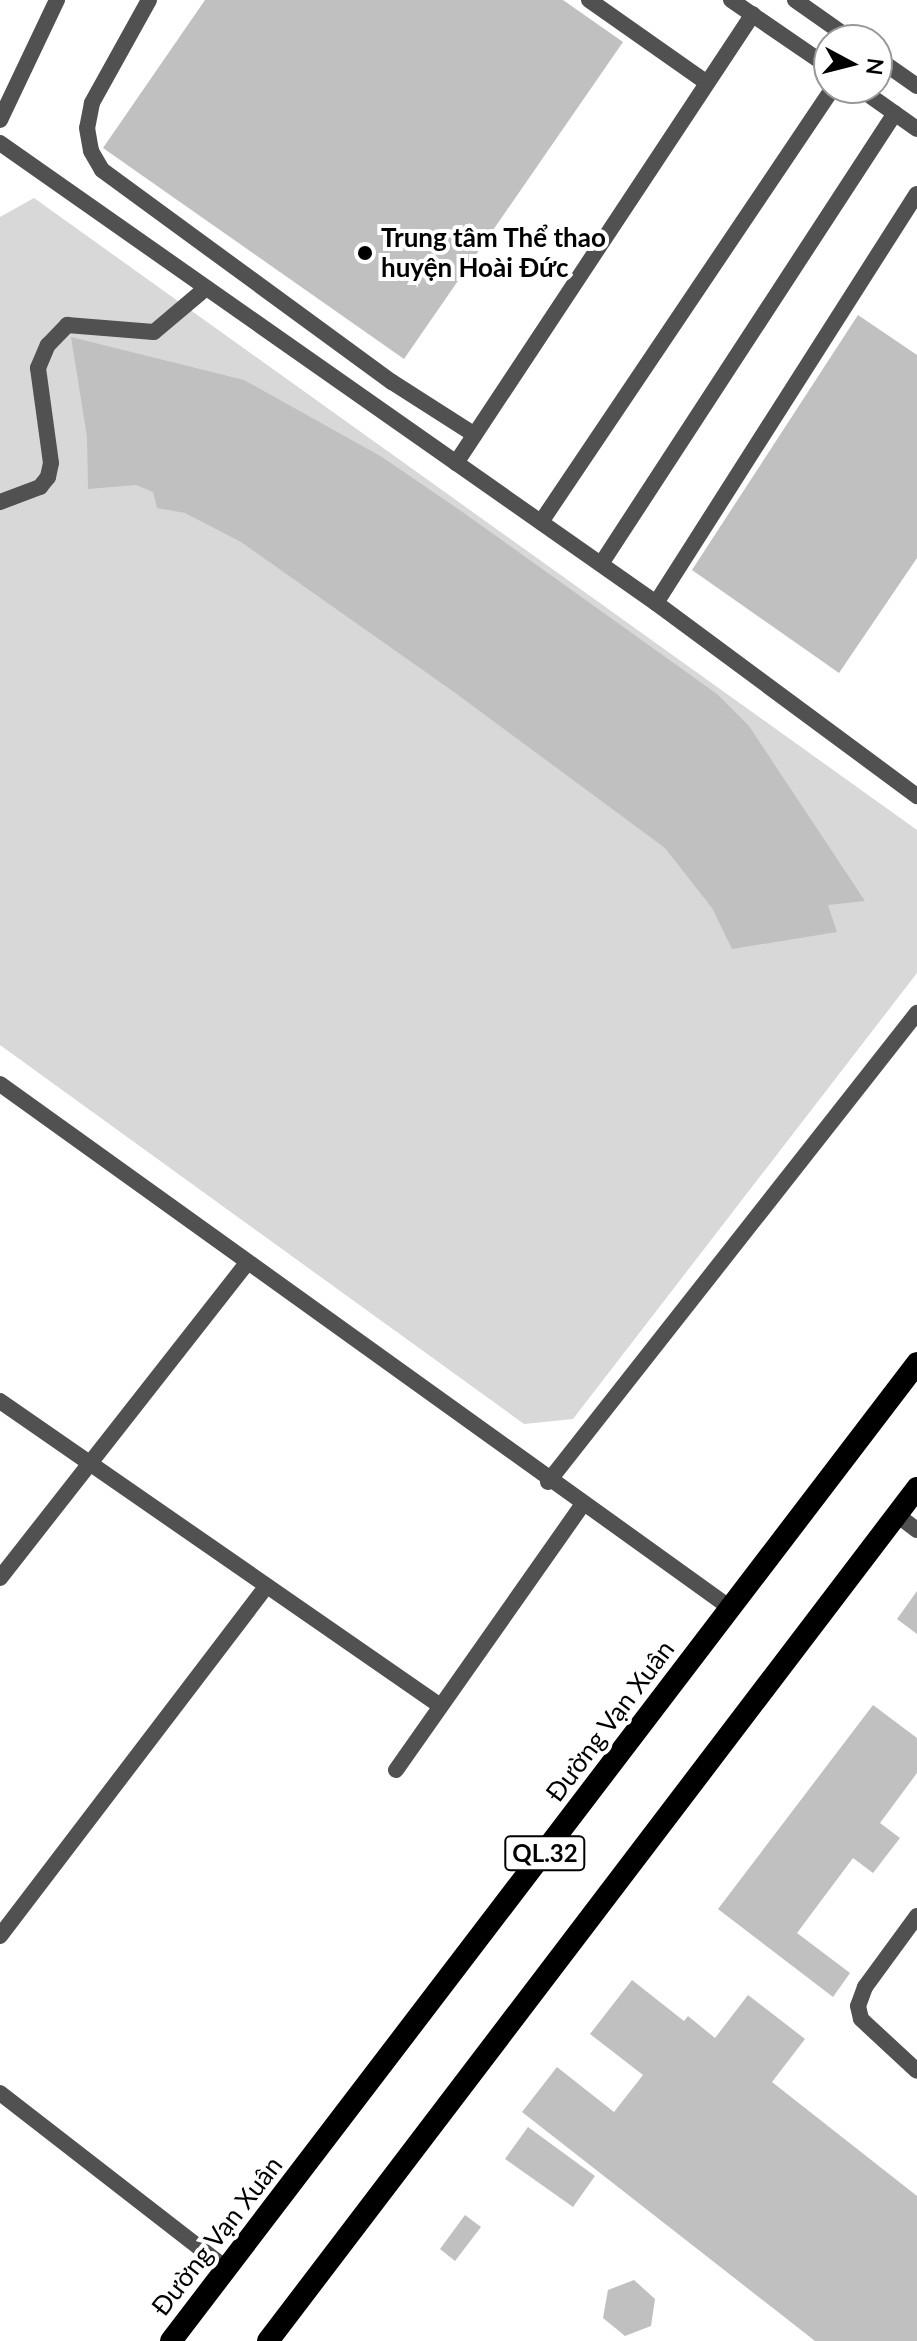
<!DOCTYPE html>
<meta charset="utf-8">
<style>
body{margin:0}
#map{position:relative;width:917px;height:2341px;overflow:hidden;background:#fff;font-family:Lato,sans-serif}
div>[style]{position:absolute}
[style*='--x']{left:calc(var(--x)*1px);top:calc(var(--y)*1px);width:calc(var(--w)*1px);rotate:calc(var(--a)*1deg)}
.green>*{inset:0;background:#d8d8d8}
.building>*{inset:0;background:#c0c0c0}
.service>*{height:16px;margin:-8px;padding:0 8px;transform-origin:8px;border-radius:8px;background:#515151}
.minor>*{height:16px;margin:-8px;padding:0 8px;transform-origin:8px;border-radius:8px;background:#515151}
.trunk>*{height:22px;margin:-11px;padding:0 11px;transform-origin:11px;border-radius:11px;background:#000}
.dots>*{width:22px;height:22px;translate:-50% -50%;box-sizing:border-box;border:4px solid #fff;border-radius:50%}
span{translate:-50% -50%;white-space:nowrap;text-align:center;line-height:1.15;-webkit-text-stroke:8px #fff;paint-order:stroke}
.shield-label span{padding:2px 6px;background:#fff;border:2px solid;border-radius:6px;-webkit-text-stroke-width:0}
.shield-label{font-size:24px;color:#000;font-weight:700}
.poi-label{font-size:26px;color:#000;font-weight:700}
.left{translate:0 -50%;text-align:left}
.street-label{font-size:26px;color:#000}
.north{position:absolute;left:813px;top:24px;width:80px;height:80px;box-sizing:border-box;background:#fff;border:2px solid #999;border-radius:50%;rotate:97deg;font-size:22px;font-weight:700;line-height:32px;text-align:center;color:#000}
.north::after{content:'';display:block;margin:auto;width:28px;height:36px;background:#000;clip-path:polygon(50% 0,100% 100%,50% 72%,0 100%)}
</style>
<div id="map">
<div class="green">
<i style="clip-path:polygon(34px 198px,917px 830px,917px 973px,573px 1419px,524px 1424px,0 1045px,0 217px)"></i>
</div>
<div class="building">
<i style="clip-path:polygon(205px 0,563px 0,623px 42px,404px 359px,103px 148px)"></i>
<i style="clip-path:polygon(858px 315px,917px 355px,917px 558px,839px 673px,692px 570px)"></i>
<i style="clip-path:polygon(71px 337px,244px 380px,382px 457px,464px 513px,717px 694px,749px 726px,865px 901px,828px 905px,837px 932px,732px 949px,712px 908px,665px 848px,454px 692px,241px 542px,185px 513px,157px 508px,153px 492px,136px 485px,88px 489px,87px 437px)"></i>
<i style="clip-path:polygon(917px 1591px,917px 1634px,897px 1619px)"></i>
<i style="clip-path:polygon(873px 1705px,917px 1738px,917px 1773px,880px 1823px,900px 1838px,873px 1873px,853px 1858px,797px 1933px,850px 1973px,833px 1997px,718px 1909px)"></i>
<i style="clip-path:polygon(632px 1980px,684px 2021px,688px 2016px,715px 2038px,748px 1995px,805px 2039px,772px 2082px,917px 2196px,917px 2341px,815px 2341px,522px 2112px,557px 2067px,614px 2112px,643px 2075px,590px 2034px)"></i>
<i style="clip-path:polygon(528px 2127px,595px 2176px,573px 2207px,505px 2159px)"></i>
<i style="clip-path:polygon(465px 2215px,481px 2227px,455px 2261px,440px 2249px)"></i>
<i style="clip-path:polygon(634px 2280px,655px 2299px,651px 2326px,625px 2336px,603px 2318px,608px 2290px)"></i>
</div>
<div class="service">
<i style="--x:149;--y:0;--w:118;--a:119"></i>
<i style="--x:92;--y:103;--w:25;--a:101"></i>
<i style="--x:87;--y:128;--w:23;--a:80"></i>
<i style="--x:91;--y:151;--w:22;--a:60"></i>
<i style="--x:102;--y:170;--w:359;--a:36.2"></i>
<i style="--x:392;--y:382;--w:98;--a:32.6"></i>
<i style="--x:589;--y:0;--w:144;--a:35.1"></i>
<i style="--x:0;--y:143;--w:801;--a:35.04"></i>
<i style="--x:656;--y:603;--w:325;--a:36.5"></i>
<i style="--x:456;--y:463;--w:538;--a:-56.52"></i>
<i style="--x:0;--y:502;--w:43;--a:-20.6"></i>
<i style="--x:40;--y:487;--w:13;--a:-51"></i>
<i style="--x:48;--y:477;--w:14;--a:-78"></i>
<i style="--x:51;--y:463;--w:96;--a:-97.8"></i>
<i style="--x:38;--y:368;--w:25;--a:-67"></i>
<i style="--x:48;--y:345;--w:28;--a:-46"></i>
<i style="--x:67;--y:325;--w:87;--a:4.6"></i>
<i style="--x:154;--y:332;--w:68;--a:-40.2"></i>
<i style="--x:541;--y:522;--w:523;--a:-56.07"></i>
<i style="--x:601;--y:564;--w:538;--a:-56.9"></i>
<i style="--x:656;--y:603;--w:485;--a:-57.5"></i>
</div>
<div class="minor">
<i style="--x:731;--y:0;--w:119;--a:34.4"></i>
<i style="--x:795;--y:0;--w:70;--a:35.1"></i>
<i style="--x:877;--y:58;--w:49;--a:35"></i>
<i style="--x:859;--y:88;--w:71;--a:35.3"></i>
<i style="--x:0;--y:120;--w:133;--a:-64.6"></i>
<i style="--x:0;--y:1084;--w:901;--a:35.65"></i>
<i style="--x:0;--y:1401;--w:534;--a:34.7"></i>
<i style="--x:548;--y:1482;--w:597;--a:-51.81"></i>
<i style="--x:897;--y:1515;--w:25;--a:37"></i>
<i style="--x:0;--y:1578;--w:400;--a:-51.9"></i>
<i style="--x:396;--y:1770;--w:324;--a:-54.9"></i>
<i style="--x:917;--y:1916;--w:88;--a:126.2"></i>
<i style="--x:865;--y:1987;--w:20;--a:110"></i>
<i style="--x:858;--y:2006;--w:13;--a:77"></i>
<i style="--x:861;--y:2019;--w:76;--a:42.9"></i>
<i style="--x:0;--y:1936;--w:440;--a:-52.7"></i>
<i style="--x:0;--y:2093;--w:287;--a:37.8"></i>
</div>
<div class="trunk">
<i style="--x:171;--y:2341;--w:1230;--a:-52.66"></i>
<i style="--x:268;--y:2341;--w:1072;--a:-52.73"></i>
</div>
<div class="dots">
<i style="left:365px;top:253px;background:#000"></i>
</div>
<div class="shield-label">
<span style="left:545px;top:1853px">QL.32</span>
</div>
<div class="poi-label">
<span class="left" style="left:381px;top:253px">Trung tâm Thể thao<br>huyện Hoài Đức</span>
</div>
<div class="street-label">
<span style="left:610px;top:1721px;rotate:-53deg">Đường Vạn Xuân</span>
<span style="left:217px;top:2236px;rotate:-52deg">Đường Vạn Xuân</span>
</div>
<div class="north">N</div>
</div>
